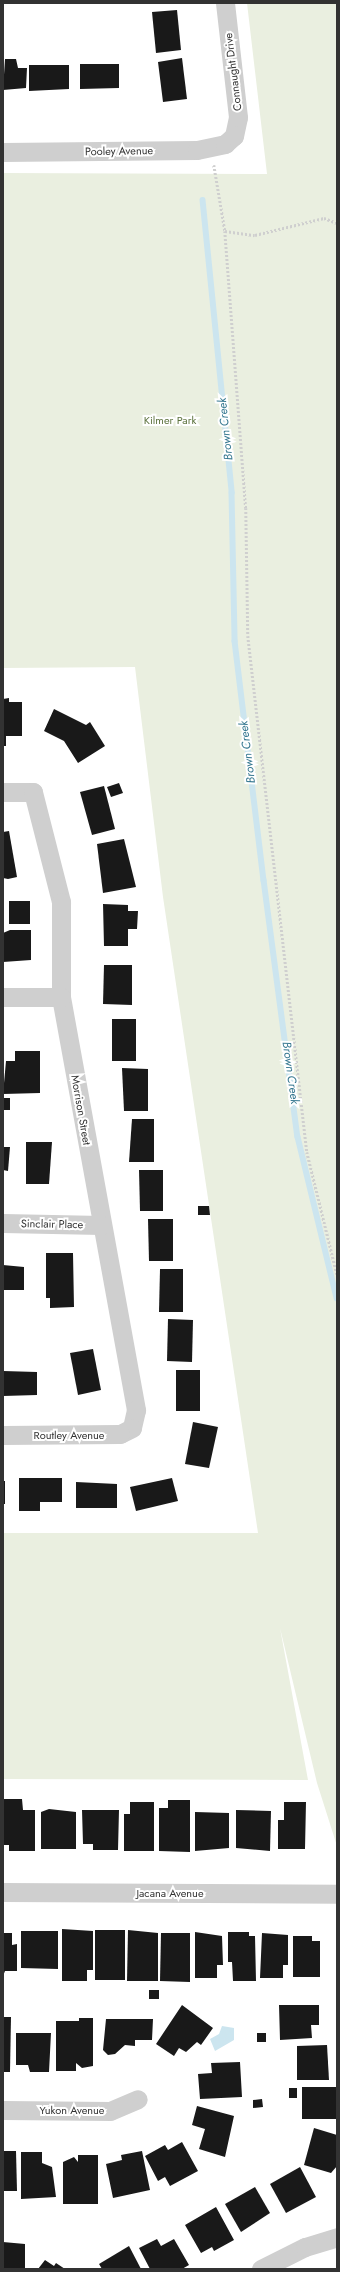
<!DOCTYPE html>
<style>
body{margin:0}
#map{position:relative;width:340px;height:2272px;overflow:hidden;background:#fff;font-family:Jost,sans-serif}
div>[style]{position:absolute}
[style*='--x']{left:calc(var(--x)*1px);top:calc(var(--y)*1px);width:calc(var(--w)*1px);rotate:calc(var(--a)*1deg)}
.green>*{inset:0;background:#eaefe0}
.water>*{inset:0;background:#cce5ef}
.stream>*{height:5.5px;margin:-2.75px;padding:0 2.75px;transform-origin:2.75px;border-radius:2.75px;background:#cce5ef}
.building>*{inset:0;background:#191919}
.path>*{height:2.5px;margin-top:-1.25px;transform-origin:0;background:repeating-linear-gradient(90deg,#cfcfcf 0 2px,transparent 0 4px)}
.minor>*{height:19px;margin:-9.5px;padding:0 9.5px;transform-origin:9.5px;border-radius:9.5px;background:#cfcfcf}
span{translate:-50% -50%;white-space:nowrap;text-align:center;line-height:1.15;-webkit-text-stroke:4px #fff;paint-order:stroke}
.street-label{font-size:11px;color:#323232}
.park-label{font-size:11px;color:#5b713c}
.water-label{font-size:12px;color:#397a92;font-style:italic}
.frame{position:absolute;inset:0;border:4px solid #323232;pointer-events:none}
</style>
<div id="map">
<div class="green">
<i style="clip-path:polygon(247px 3px,337px 3px,337px 1846px,317px 1783px,280px 1628px,308px 1780px,3px 1779px,3px 1533px,258px 1533px,163px 897px,135px 667px,3px 668px,3px 173px,267px 174px)"></i>
</div>
<div class="water">
<i style="clip-path:polygon(222px 2026px,234px 2028px,234px 2040px,215px 2051px,210px 2039px,219px 2034px)"></i>
</div>
<div class="stream">
<i style="--x:203;--y:200;--w:294;--a:84.3"></i>
<i style="--x:232;--y:493;--w:148;--a:88.8"></i>
<i style="--x:235;--y:641;--w:241;--a:83.1"></i>
<i style="--x:264;--y:880;--w:259;--a:82.5"></i>
<i style="--x:298;--y:1137;--w:166;--a:76.4"></i>
</div>
<div class="building">
<i style="clip-path:polygon(177px 10px,181px 50px,156px 53px,152px 12px)"></i>
<i style="clip-path:polygon(182px 58px,187px 99px,163px 102px,158px 62px)"></i>
<i style="clip-path:polygon(5px 59px,16px 59px,18px 68px,27px 68px,26px 88px,3px 90px)"></i>
<i style="clip-path:polygon(80px 64px,119px 64px,119px 88px,80px 89px)"></i>
<i style="clip-path:polygon(29px 65px,69px 65px,69px 89px,29px 91px)"></i>
<i style="clip-path:polygon(9px 698px,9px 702px,22px 702px,22px 736px,6px 736px,6px 746px,3px 746px,3px 699px)"></i>
<i style="clip-path:polygon(54px 709px,86px 725px,90px 722px,105px 746px,78px 763px,64px 741px,44px 731px)"></i>
<i style="clip-path:polygon(119px 783px,123px 793px,111px 797px,107px 787px)"></i>
<i style="clip-path:polygon(104px 786px,115px 829px,92px 835px,80px 792px)"></i>
<i style="clip-path:polygon(9px 831px,17px 877px,8px 879px,3px 878px,3px 832px)"></i>
<i style="clip-path:polygon(124px 839px,136px 887px,103px 893px,97px 844px)"></i>
<i style="clip-path:polygon(9px 901px,30px 901px,30px 924px,9px 924px)"></i>
<i style="clip-path:polygon(103px 904px,128px 905px,128px 911px,138px 911px,137px 929px,128px 929px,128px 946px,104px 946px)"></i>
<i style="clip-path:polygon(10px 930px,31px 930px,31px 960px,3px 962px,3px 933px)"></i>
<i style="clip-path:polygon(104px 965px,132px 965px,132px 1005px,103px 1004px)"></i>
<i style="clip-path:polygon(112px 1019px,136px 1019px,136px 1061px,112px 1061px)"></i>
<i style="clip-path:polygon(15px 1051px,40px 1051px,40px 1093px,3px 1094px,6px 1061px,15px 1061px)"></i>
<i style="clip-path:polygon(122px 1068px,148px 1069px,148px 1111px,124px 1111px)"></i>
<i style="clip-path:polygon(3px 1098px,10px 1098px,10px 1110px,3px 1110px)"></i>
<i style="clip-path:polygon(132px 1119px,154px 1119px,154px 1162px,129px 1162px)"></i>
<i style="clip-path:polygon(26px 1142px,52px 1142px,49px 1184px,26px 1184px)"></i>
<i style="clip-path:polygon(3px 1147px,10px 1147px,8px 1171px,3px 1170px)"></i>
<i style="clip-path:polygon(139px 1170px,163px 1170px,163px 1211px,140px 1211px)"></i>
<i style="clip-path:polygon(198px 1206px,209px 1206px,210px 1215px,198px 1215px)"></i>
<i style="clip-path:polygon(148px 1219px,173px 1219px,173px 1261px,149px 1261px)"></i>
<i style="clip-path:polygon(46px 1253px,73px 1253px,74px 1307px,50px 1308px,50px 1298px,46px 1298px)"></i>
<i style="clip-path:polygon(3px 1265px,24px 1267px,24px 1290px,3px 1290px)"></i>
<i style="clip-path:polygon(160px 1269px,183px 1269px,183px 1312px,159px 1312px)"></i>
<i style="clip-path:polygon(168px 1319px,193px 1320px,192px 1362px,167px 1361px)"></i>
<i style="clip-path:polygon(93px 1349px,101px 1390px,78px 1395px,70px 1353px)"></i>
<i style="clip-path:polygon(176px 1370px,200px 1370px,200px 1411px,176px 1411px)"></i>
<i style="clip-path:polygon(3px 1371px,37px 1372px,37px 1395px,3px 1396px)"></i>
<i style="clip-path:polygon(193px 1422px,218px 1427px,209px 1468px,185px 1464px)"></i>
<i style="clip-path:polygon(19px 1478px,62px 1478px,62px 1502px,40px 1502px,40px 1511px,19px 1511px)"></i>
<i style="clip-path:polygon(172px 1478px,178px 1501px,136px 1511px,130px 1487px)"></i>
<i style="clip-path:polygon(3px 1481px,5px 1481px,5px 1504px,3px 1504px)"></i>
<i style="clip-path:polygon(76px 1482px,117px 1484px,117px 1508px,76px 1508px)"></i>
<i style="clip-path:polygon(3px 1799px,22px 1799px,23px 1810px,35px 1810px,35px 1851px,9px 1851px,9px 1845px,3px 1845px)"></i>
<i style="clip-path:polygon(168px 1800px,190px 1800px,190px 1852px,159px 1851px,159px 1808px,168px 1808px)"></i>
<i style="clip-path:polygon(130px 1802px,154px 1802px,154px 1851px,124px 1851px,124px 1814px,130px 1814px)"></i>
<i style="clip-path:polygon(284px 1802px,306px 1802px,305px 1849px,278px 1849px,278px 1820px,284px 1820px)"></i>
<i style="clip-path:polygon(49px 1809px,76px 1812px,76px 1849px,41px 1849px,41px 1812px)"></i>
<i style="clip-path:polygon(82px 1810px,119px 1810px,118px 1850px,93px 1850px,93px 1844px,83px 1844px)"></i>
<i style="clip-path:polygon(236px 1810px,271px 1811px,270px 1851px,236px 1848px)"></i>
<i style="clip-path:polygon(195px 1812px,229px 1813px,229px 1848px,195px 1851px)"></i>
<i style="clip-path:polygon(62px 1929px,93px 1931px,93px 1970px,87px 1970px,87px 1981px,62px 1981px)"></i>
<i style="clip-path:polygon(95px 1930px,125px 1930px,125px 1980px,95px 1980px)"></i>
<i style="clip-path:polygon(128px 1930px,158px 1933px,158px 1981px,127px 1981px)"></i>
<i style="clip-path:polygon(21px 1931px,58px 1931px,58px 1969px,21px 1968px)"></i>
<i style="clip-path:polygon(195px 1932px,222px 1936px,223px 1965px,217px 1965px,217px 1978px,195px 1978px)"></i>
<i style="clip-path:polygon(228px 1932px,249px 1932px,249px 1936px,255px 1936px,256px 1981px,233px 1981px,232px 1962px,228px 1962px)"></i>
<i style="clip-path:polygon(3px 1933px,12px 1933px,12px 1945px,17px 1944px,17px 1971px,5px 1971px,3px 1976px)"></i>
<i style="clip-path:polygon(161px 1933px,190px 1933px,190px 1982px,160px 1981px)"></i>
<i style="clip-path:polygon(262px 1933px,288px 1935px,288px 1965px,283px 1965px,283px 1978px,260px 1978px)"></i>
<i style="clip-path:polygon(293px 1936px,312px 1936px,312px 1941px,320px 1941px,320px 1977px,293px 1977px)"></i>
<i style="clip-path:polygon(149px 1990px,159px 1990px,159px 1999px,149px 1999px)"></i>
<i style="clip-path:polygon(182px 2005px,213px 2028px,201px 2045px,197px 2042px,186px 2052px,179px 2048px,174px 2056px,156px 2044px)"></i>
<i style="clip-path:polygon(279px 2005px,319px 2005px,319px 2025px,311px 2025px,312px 2038px,280px 2040px)"></i>
<i style="clip-path:polygon(3px 2017px,11px 2017px,10px 2072px,3px 2072px)"></i>
<i style="clip-path:polygon(79px 2018px,93px 2018px,93px 2066px,82px 2068px,76px 2063px,76px 2071px,56px 2071px,56px 2021px,79px 2021px)"></i>
<i style="clip-path:polygon(106px 2019px,153px 2019px,152px 2040px,135px 2040px,135px 2046px,125px 2045px,115px 2054px,108px 2055px,103px 2050px)"></i>
<i style="clip-path:polygon(16px 2033px,51px 2033px,49px 2072px,30px 2072px,28px 2065px,16px 2065px)"></i>
<i style="clip-path:polygon(257px 2033px,266px 2033px,266px 2042px,257px 2042px)"></i>
<i style="clip-path:polygon(327px 2045px,329px 2080px,297px 2080px,297px 2046px)"></i>
<i style="clip-path:polygon(240px 2062px,242px 2097px,200px 2099px,198px 2074px,212px 2073px,211px 2063px)"></i>
<i style="clip-path:polygon(302px 2087px,337px 2087px,337px 2119px,302px 2119px)"></i>
<i style="clip-path:polygon(289px 2088px,297px 2088px,297px 2098px,289px 2098px)"></i>
<i style="clip-path:polygon(262px 2099px,263px 2107px,253px 2108px,253px 2100px)"></i>
<i style="clip-path:polygon(197px 2106px,234px 2116px,225px 2157px,199px 2149px,205px 2129px,192px 2125px)"></i>
<i style="clip-path:polygon(314px 2128px,337px 2135px,337px 2166px,331px 2173px,304px 2165px)"></i>
<i style="clip-path:polygon(182px 2142px,198px 2171px,170px 2186px,165px 2177px,158px 2181px,145px 2156px,165px 2145px,168px 2150px)"></i>
<i style="clip-path:polygon(3px 2151px,16px 2151px,17px 2191px,3px 2191px)"></i>
<i style="clip-path:polygon(142px 2151px,150px 2190px,113px 2198px,106px 2164px,122px 2160px,121px 2155px)"></i>
<i style="clip-path:polygon(21px 2152px,42px 2152px,42px 2163px,52px 2167px,56px 2197px,21px 2199px)"></i>
<i style="clip-path:polygon(78px 2155px,98px 2155px,98px 2204px,63px 2204px,63px 2162px,74px 2157px,78px 2162px)"></i>
<i style="clip-path:polygon(300px 2167px,316px 2197px,286px 2213px,270px 2184px)"></i>
<i style="clip-path:polygon(255px 2187px,270px 2213px,241px 2232px,225px 2204px)"></i>
<i style="clip-path:polygon(216px 2207px,234px 2240px,214px 2251px,212px 2247px,201px 2253px,185px 2225px)"></i>
<i style="clip-path:polygon(157px 2239px,161px 2246px,174px 2239px,189px 2265px,182px 2269px,150px 2269px,139px 2248px)"></i>
<i style="clip-path:polygon(3px 2242px,25px 2244px,25px 2269px,3px 2269px)"></i>
<i style="clip-path:polygon(129px 2246px,141px 2269px,102px 2269px,99px 2264px)"></i>
<i style="clip-path:polygon(45px 2260px,54px 2266px,56px 2263px,65px 2269px,38px 2269px)"></i>
</div>
<div class="path">
<i style="--x:214;--y:165;--w:67;--a:80.5"></i>
<i style="--x:225;--y:231;--w:278;--a:85.7"></i>
<i style="--x:246;--y:508;--w:128;--a:89.1"></i>
<i style="--x:248;--y:636;--w:519;--a:83.48"></i>
<i style="--x:307;--y:1152;--w:126;--a:76.2"></i>
<i style="--x:225;--y:231;--w:30;--a:8"></i>
<i style="--x:255;--y:235;--w:71;--a:-13.8"></i>
<i style="--x:324;--y:218;--w:14;--a:21"></i>
</div>
<div class="minor">
<i style="--x:3;--y:152;--w:194;--a:-0.6"></i>
<i style="--x:197;--y:150;--w:29;--a:-12"></i>
<i style="--x:225;--y:144;--w:12;--a:-42"></i>
<i style="--x:234;--y:136;--w:19;--a:-78"></i>
<i style="--x:238;--y:117;--w:115;--a:-96.5"></i>
<i style="--x:3;--y:792;--w:30;--a:0"></i>
<i style="--x:33;--y:792;--w:114;--a:75.7"></i>
<i style="--x:61;--y:902;--w:95;--a:90"></i>
<i style="--x:61;--y:997;--w:420;--a:79.7"></i>
<i style="--x:136;--y:1410;--w:18;--a:103"></i>
<i style="--x:132;--y:1428;--w:13;--a:153"></i>
<i style="--x:120;--y:1434;--w:117;--a:179.5"></i>
<i style="--x:3;--y:997;--w:58;--a:0"></i>
<i style="--x:3;--y:1223;--w:98;--a:1.2"></i>
<i style="--x:3;--y:1892;--w:334;--a:0.3"></i>
<i style="--x:3;--y:2110;--w:107;--a:0.5"></i>
<i style="--x:110;--y:2111;--w:30;--a:-23"></i>
<i style="--x:261;--y:2269;--w:49;--a:-26.6"></i>
<i style="--x:305;--y:2247;--w:34;--a:-17"></i>
</div>
<div class="street-label">
<span style="left:233px;top:72px;rotate:-97deg">Connaught Drive</span>
<span style="left:119px;top:151px;rotate:-1deg">Pooley Avenue</span>
<span style="left:81px;top:1110px;rotate:80deg">Morrison Street</span>
<span style="left:52px;top:1224px;rotate:1deg">Sinclair Place</span>
<span style="left:69px;top:1435px">Routley Avenue</span>
<span style="left:170px;top:1893px">Jacana Avenue</span>
<span style="left:72px;top:2110px">Yukon Avenue</span>
</div>
<div class="park-label">
<span style="left:170px;top:420px">Kilmer Park</span>
</div>
<div class="water-label">
<span style="left:226px;top:429px;rotate:-96deg">Brown Creek</span>
<span style="left:248px;top:752px;rotate:-97deg">Brown Creek</span>
<span style="left:290px;top:1073px;rotate:82deg">Brown Creek</span>
</div>
<div class="frame"></div>
</div>
